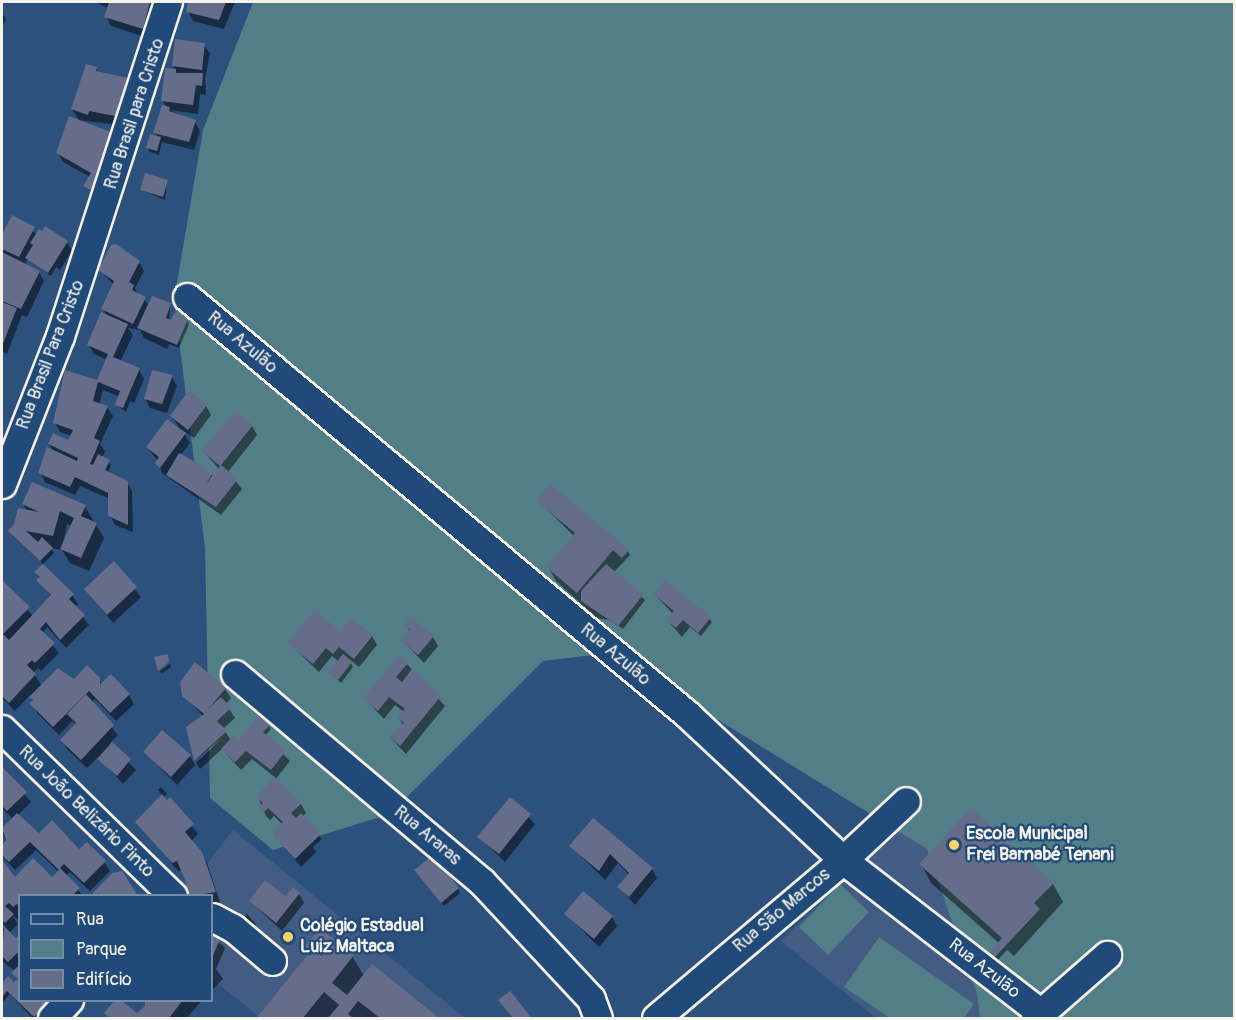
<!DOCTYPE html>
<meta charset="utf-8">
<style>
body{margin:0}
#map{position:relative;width:1236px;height:1020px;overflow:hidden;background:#2d517d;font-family:Pangolin,sans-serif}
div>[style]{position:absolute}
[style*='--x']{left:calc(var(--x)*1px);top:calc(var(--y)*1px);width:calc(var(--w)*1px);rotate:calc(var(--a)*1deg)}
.built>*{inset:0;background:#425c83}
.green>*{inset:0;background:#517e87}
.shadow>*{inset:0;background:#0007}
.building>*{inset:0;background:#656d8a}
.roads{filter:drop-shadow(2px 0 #f4f1e8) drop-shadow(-2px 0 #f4f1e8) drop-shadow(0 2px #f4f1e8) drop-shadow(0 -2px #f4f1e8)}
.minor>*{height:27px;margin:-13.5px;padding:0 13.5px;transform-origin:13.5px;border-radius:13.5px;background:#1f4a7a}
.dots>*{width:16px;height:16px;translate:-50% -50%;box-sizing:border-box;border:3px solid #1f4a7a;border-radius:50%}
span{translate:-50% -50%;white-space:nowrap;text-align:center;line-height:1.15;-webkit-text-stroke:4.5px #1f4a7a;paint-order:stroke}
.street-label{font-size:18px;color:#f4f1e8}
.poi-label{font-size:18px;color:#f4f1e8;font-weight:700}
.left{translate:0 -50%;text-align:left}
.frame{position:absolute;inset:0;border:3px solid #f4f1e8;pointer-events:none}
.legend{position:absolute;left:18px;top:894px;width:195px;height:108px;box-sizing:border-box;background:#1f4a7a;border:2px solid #748da6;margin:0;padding:8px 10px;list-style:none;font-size:18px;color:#f4f1e8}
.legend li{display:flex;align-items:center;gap:12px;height:30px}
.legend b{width:30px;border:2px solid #748da6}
</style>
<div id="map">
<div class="built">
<i style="clip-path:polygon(948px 775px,998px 1018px,876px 1018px,781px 941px)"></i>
<i style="clip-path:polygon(233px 830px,465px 1018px,261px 1018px,212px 979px,212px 896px,169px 893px,201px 872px)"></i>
</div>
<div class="green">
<i style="clip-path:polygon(253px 2px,1234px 2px,1234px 1018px,980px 1018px,977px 994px,927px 849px,610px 653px,543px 661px,390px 814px,273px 850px,210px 798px,205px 548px,174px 300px,203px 130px)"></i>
<i style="clip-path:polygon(840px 884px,869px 912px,828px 955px,799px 927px)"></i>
<i style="clip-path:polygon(879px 937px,974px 1004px,964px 1018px,890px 1018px,844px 987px)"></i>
</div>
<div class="shadow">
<i style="clip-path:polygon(95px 2px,155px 2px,148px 38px,111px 26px,106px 16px,108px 8px)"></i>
<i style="clip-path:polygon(190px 2px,235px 2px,224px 29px,193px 21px,188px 11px)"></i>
<i style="clip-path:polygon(2px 13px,6px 19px,4px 24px,2px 23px)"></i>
<i style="clip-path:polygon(204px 45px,210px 54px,205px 78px,206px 95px,200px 94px,198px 114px,170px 110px,195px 122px,200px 131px,194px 150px,162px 142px,159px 155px,150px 152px,147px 148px,158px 137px,155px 133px,167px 108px,162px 100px,167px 69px,176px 71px,173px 66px)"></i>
<i style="clip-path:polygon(96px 68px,99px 73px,127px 80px,132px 89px,125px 126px,79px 120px,72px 109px)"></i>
<i style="clip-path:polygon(115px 136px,96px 195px,85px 186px,90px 177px,63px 162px,58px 153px)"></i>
<i style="clip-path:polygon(167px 181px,165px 200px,141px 190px)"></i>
<i style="clip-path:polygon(12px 217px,37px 234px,67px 242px,72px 251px,60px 270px,56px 267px,51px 276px,28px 259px,24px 265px,39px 272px,44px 281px,27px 317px,22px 315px,7px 354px,2px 351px,2px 235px)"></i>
<i style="clip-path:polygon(139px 262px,144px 271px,135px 288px,138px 294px,150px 306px,170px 306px,169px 320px,187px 320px,189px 324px,179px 348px,169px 344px,167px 349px,144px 338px,140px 330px,128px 328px,133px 335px,120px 362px,139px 370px,144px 379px,134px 403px,130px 401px,126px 412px,117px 405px,120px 397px,103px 390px,99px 405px,107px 407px,113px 416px,100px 444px,105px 451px,102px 458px,111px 465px,108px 473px,127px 482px,132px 491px,133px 532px,115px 525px,110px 515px,110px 499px,80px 486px,75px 495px,45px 482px,40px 472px,54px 453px,49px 444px,68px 441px,72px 436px,60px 432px,55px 423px,98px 381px,107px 360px,94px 354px,89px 345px,107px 316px,103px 309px,114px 285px,100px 270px)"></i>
<i style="clip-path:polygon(172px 377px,177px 386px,167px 413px,150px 408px,145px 399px)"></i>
<i style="clip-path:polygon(206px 406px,211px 415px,194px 438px,181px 429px,190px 443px,180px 456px,214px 476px,219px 469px,204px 452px,252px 426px,257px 435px,228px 472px,242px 489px,221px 515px,162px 473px,158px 461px,147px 447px,181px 431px,172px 416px)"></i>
<i style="clip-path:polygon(538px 501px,628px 551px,630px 555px,614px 572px,645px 600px,623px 629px,609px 620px,597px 618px,556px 581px,548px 567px,574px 536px)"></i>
<i style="clip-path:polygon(evenodd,23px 504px,85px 507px,104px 538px,89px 571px,70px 563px,62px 550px,51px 548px,54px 553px,43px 564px,12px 535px,27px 511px,23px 504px,67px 524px,72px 526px,64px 543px,63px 543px,67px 524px)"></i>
<i style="clip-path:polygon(114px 563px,141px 597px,113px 623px,85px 589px)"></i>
<i style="clip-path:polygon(36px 572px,72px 595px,78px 604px,75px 607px,89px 625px,66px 648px,47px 627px,42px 633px,59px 653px,41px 671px,38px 668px,33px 673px,42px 686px,63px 671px,74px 681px,99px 679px,102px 684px,129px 695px,134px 704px,116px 721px,95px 699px,91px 702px,118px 735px,110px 743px,136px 770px,123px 784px,98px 757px,87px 768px,67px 749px,62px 740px,76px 725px,72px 721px,59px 735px,37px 713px,30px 695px,15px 711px,2px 698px,2px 582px,34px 617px,51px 597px)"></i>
<i style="clip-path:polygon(655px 595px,709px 618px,712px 622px,701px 636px,690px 627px,682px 637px,668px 621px,673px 614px)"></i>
<i style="clip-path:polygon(406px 625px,433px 637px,438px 646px,424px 663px,403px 641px,410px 632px)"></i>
<i style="clip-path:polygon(341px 633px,372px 636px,377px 645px,359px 667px,348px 658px,353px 667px,341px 683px,330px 672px,339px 662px,332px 656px,319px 672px,289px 643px)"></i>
<i style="clip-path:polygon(170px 664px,171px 667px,161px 674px,160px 671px)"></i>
<i style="clip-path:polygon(407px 664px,445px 706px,406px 754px,390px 737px,403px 726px,399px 718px,404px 712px,395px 705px,384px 719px,365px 699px)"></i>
<i style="clip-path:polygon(225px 689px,231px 698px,226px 704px,235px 718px,223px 729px,231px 740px,238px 743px,269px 726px,271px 729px,265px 736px,290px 761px,275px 780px,301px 804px,306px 813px,302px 817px,322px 839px,313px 847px,316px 852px,301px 867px,275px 836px,282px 824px,274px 816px,270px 820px,266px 816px,258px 797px,276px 778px,252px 759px,241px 770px,222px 749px,200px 769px,196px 763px,222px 738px,195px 760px,187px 728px,203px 716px,184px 695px)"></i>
<i style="clip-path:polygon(144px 752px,190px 756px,195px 765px,177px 785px)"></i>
<i style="clip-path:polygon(2px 769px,31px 802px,18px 815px,39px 835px,104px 862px,110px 871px,90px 891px,70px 872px,66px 876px,83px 896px,20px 896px,20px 921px,12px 915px,18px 924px,9px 933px,16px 940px,20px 936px,20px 1000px,75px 1000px,47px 1018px,32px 1018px,10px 994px,2px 1003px,2px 985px,8px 978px,14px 984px,18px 981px,15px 971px,2px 961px,2px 930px,6px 927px,2px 923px,2px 865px,15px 879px,52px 879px,59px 872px,36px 850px,15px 870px,2px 856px,6px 843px,2px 830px,13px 819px,2px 808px)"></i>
<i style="clip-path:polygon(161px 787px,167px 794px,163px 798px,167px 802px,170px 799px,198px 834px,191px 841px,207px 863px,220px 902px,212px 906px,212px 896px,193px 896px,182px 870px,178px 871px,142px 828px,162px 796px,158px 790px)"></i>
<i style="clip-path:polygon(511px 799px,535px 824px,505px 862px,479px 837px)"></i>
<i style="clip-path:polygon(593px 820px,652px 869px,657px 878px,635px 905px,619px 887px,629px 875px,618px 863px,605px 880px,571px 846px)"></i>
<i style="clip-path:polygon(921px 864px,1053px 884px,1063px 902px,1014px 956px,1007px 950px,996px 962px,990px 954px,1000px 944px,931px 883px)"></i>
<i style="clip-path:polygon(416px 870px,458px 889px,460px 893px,444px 906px)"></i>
<i style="clip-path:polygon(299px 894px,304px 903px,282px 931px,250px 901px)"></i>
<i style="clip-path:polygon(247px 914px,256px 924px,252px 929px,243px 919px)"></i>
<i style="clip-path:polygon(566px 914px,612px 917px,617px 926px,599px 947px)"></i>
<i style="clip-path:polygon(212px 935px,225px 948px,216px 969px,223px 979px,212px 990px)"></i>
<i style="clip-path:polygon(306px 947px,352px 956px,364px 976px,372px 967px,436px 1018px,262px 1018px,260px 1016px,310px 954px)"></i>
<i style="clip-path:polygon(147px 1000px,202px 1000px,187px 1018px,109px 1018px,106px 1013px,141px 1017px)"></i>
</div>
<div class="building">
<i style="clip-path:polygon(109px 2px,150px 2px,143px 29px,104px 17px)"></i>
<i style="clip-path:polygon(188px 2px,226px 2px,219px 20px,186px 12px)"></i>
<i style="clip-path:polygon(175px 39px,205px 43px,202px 70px,172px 66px)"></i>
<i style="clip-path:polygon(86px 64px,97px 67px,96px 71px,128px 78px,120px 117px,89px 111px,88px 115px,71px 109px)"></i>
<i style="clip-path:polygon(165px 68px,176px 69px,176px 73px,203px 73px,202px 86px,196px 85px,193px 105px,161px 101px)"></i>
<i style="clip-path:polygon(162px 105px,170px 107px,169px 111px,196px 120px,189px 142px,153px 133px)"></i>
<i style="clip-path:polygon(69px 116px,116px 134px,94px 192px,83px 186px,91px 173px,56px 153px)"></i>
<i style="clip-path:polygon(150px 134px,161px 137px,157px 151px,146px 148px)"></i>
<i style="clip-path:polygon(145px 173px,168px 180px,163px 197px,140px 190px)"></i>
<i style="clip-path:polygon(12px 215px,35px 227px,19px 257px,4px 250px,2px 252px,40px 271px,21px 309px,2px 301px,2px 234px)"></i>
<i style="clip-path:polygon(45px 226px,68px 241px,48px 273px,25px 258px,33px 245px,30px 243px,39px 229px,42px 231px)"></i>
<i style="clip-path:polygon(116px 244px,140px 261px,129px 282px,134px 285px,132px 290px,146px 297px,133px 324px,101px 309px,114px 281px,98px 270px,111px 245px)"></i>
<i style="clip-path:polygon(152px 296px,171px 303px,166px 318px,171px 320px,174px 313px,188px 319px,177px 345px,137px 328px)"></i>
<i style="clip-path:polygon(2px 302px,17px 308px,2px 346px)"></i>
<i style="clip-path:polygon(101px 312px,128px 324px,113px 357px,140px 368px,123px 408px,115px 405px,120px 391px,98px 382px,93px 401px,108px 406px,94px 438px,100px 441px,90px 464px,93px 465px,98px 454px,110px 460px,105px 470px,128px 481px,128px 525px,108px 516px,108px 493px,75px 477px,70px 487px,38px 473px,47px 447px,77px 461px,78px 458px,48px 444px,53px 433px,68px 440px,73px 430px,53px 423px,65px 370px,97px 380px,108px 354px,87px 345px)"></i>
<i style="clip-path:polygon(152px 370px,173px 375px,162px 404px,144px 399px)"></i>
<i style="clip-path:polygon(189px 390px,207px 405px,188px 430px,170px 416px)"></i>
<i style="clip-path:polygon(235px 411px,253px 425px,221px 465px,238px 479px,216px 507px,166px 475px,179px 453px,213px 472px,206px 484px,220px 466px,202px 451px)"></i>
<i style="clip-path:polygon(167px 419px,186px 433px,160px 468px,155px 463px,159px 457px,146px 447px)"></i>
<i style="clip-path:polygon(32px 482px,86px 505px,81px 516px,97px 523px,81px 558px,60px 549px,74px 518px,60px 511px,53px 536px,26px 531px,38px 542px,42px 537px,53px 548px,40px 561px,8px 531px,14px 524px,18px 508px,39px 512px,22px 504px)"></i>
<i style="clip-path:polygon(550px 484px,629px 550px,622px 558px,613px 550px,577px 593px,546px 567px,575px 533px,536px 501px)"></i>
<i style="clip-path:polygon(114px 561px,137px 587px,107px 615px,84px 589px)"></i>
<i style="clip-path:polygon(43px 564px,74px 594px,69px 599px,85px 615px,60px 640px,46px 622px,40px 629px,55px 643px,35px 663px,32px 660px,27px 665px,36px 674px,9px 703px,2px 696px,2px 580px,30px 607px,3px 634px,9px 640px,51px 595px,36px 580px,40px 577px,34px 572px)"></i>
<i style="clip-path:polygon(606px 564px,643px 595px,618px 626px,581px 601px,581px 591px)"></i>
<i style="clip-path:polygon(665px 580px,711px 617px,698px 633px,683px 620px,676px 628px,666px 620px,674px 611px,653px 594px)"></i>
<i style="clip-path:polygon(315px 610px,340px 631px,351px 618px,373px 635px,354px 659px,339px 647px,333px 654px,326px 648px,313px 664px,287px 643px)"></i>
<i style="clip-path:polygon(411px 617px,434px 636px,418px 655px,401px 640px,410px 630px,404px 625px)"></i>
<i style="clip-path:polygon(168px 654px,169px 662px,158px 671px,154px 657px)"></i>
<i style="clip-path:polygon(343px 654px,352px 662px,338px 680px,328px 672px)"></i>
<i style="clip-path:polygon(399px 655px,408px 663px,396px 677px,402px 682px,412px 669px,441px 696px,400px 746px,389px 736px,404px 723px,397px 718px,405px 709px,389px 697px,378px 711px,363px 699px)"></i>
<i style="clip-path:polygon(195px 662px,226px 688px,208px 709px,221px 697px,231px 708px,217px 721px,227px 731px,194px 761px,186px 727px,204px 714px,182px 696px,180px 682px)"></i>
<i style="clip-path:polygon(87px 665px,100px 678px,100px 684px,111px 674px,130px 694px,110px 713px,89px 691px,53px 727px,29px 703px,33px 700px,29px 697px,58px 668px,74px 679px)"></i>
<i style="clip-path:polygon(86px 694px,114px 725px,81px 760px,60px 740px,76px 723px,67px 714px)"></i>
<i style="clip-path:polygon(259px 716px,270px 725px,263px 732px,286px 751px,271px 770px,246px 751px,235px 762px,221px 749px,233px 736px,238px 741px)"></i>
<i style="clip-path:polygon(162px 730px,191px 755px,171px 777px,143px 752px)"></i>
<i style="clip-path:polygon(112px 742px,131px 759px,117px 776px,97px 759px)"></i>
<i style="clip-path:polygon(2px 767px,27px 792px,7px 811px,2px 806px)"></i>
<i style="clip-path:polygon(275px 777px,302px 803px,291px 813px,296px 818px,301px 813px,321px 834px,295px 859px,274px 836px,273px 831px,283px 822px,268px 808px,264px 812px,259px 807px,263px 803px,256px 797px)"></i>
<i style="clip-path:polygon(162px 794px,167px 800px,170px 797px,194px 824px,185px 832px,202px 852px,216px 892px,192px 896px,177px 861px,172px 863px,135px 822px)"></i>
<i style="clip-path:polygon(510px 797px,531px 814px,499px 854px,477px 837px)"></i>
<i style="clip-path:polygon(971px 808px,1054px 883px,1034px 903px,1040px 909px,993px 959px,988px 954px,1002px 938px,919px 864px)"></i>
<i style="clip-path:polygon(17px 813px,39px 833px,52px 820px,79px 849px,87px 842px,106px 861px,84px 883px,64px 864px,60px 868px,80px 888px,72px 896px,20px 896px,20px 902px,13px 907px,9px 903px,5px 906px,14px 914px,5px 923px,2px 920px,2px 860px,15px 877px,33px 858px,52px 877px,59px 870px,30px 842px,9px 862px,2px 855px,2px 845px,6px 840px,2px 828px)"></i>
<i style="clip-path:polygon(593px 818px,653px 868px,629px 897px,617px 887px,629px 873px,610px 854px,599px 871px,569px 846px)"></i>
<i style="clip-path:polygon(433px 855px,459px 888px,441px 903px,414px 870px)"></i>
<i style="clip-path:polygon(122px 871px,138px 896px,90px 896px,112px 873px)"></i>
<i style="clip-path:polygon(265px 880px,285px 896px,293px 887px,300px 893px,276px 923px,249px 901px)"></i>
<i style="clip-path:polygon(583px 891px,613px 916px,594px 939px,564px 914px)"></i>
<i style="clip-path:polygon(4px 926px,16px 938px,20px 933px,20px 955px,17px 953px,8px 962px,2px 956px)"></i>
<i style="clip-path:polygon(320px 928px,354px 955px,332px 983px,347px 995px,372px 964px,439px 1018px,380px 1018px,358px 1001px,348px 1014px,353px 1018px,328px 1018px,339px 1005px,324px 992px,303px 1018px,262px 1018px,258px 1016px,310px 952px,304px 947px)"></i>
<i style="clip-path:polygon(212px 933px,221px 937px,212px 958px)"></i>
<i style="clip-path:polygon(20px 964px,20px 1000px,51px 1000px,34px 1017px,7px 991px,2px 997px,2px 983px,8px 976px,14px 982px,18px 979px,11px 973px)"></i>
<i style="clip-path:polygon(510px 991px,530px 1016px,532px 1018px,513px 1018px,498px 1000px)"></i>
<i style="clip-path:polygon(115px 1000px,121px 1000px,137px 1013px,145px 1006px,145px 1000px,183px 1000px,169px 1018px,110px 1018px,104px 1013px)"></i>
</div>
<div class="roads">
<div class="minor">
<i style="--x:187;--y:297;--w:651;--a:39.83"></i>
<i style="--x:687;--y:714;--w:214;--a:43.1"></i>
<i style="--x:843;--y:860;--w:250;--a:37.7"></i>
<i style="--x:2;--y:484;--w:159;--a:-68.6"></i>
<i style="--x:60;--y:336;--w:351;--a:-72.1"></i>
<i style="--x:235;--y:674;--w:322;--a:40.1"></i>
<i style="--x:481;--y:881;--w:161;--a:47"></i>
<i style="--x:591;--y:999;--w:20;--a:70"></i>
<i style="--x:2;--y:729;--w:239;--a:44.3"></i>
<i style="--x:212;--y:917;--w:24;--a:28"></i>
<i style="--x:233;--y:928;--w:51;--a:40.2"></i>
<i style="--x:52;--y:1018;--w:25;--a:-47"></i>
<i style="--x:656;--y:1018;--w:245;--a:-40.2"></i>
<i style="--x:843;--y:860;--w:86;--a:-43.1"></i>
<i style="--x:1035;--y:1018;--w:96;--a:-41.2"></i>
</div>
</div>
<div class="dots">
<i style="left:954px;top:845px;background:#ffd166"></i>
<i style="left:288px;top:937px;background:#ffd166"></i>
</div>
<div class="street-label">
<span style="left:135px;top:114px;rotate:-72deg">Rua Brasil para Cristo</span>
<span style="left:242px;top:343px;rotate:40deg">Rua Azulão</span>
<span style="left:51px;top:355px;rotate:-69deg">Rua Brasil Para Cristo</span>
<span style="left:615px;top:655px;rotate:40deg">Rua Azulão</span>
<span style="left:86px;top:812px;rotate:44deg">Rua João Belizário Pinto</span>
<span style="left:427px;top:836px;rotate:40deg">Rua Araras</span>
<span style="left:782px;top:911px;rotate:-40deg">Rua São Marcos</span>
<span style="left:984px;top:969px;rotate:38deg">Rua Azulão</span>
</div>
<div class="poi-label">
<span class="left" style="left:966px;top:845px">Escola Municipal<br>Frei Barnabé Tenani</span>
<span class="left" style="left:300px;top:937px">Colégio Estadual<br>Luiz Maltaca</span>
</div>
<div class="frame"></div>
<ul class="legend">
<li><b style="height:8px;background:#1f4a7a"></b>Rua</li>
<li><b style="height:16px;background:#517e87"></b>Parque</li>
<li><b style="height:16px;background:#656d8a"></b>Edifício</li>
</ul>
</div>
